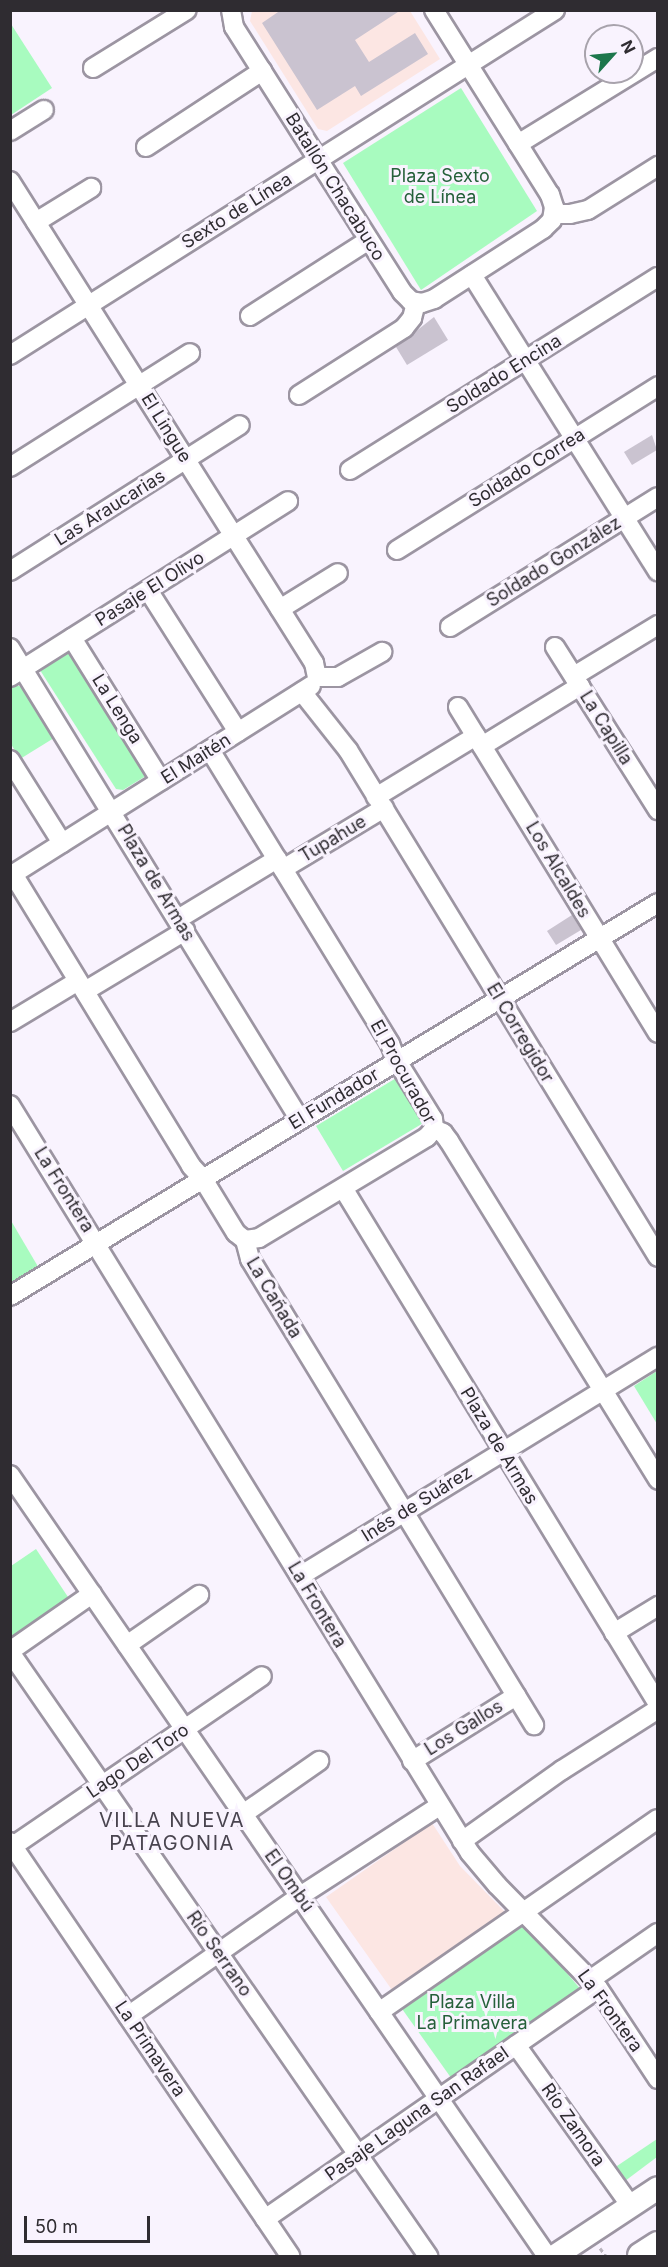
<!DOCTYPE html>
<meta charset="utf-8">
<style>
body{margin:0}
#map{position:relative;width:668px;height:2267px;overflow:hidden;background:#f9f3fe;font-family:Inter,sans-serif}
div>[style]{position:absolute}
[style*='--x']{left:calc(var(--x)*1px);top:calc(var(--y)*1px);width:calc(var(--w)*1px);rotate:calc(var(--a)*1deg)}
.education>*{inset:0;background:#fce6e3}
.green>*{inset:0;background:#a8fbbf}
.building>*{inset:0;background:#cac3d0}
.path>*{height:3px;margin-top:-1.5px;transform-origin:0;background:repeating-linear-gradient(90deg,#bab5be 0 4.5px,transparent 0 7.5px)}
.roads{filter:drop-shadow(2px 0 #9c95a2) drop-shadow(-2px 0 #9c95a2) drop-shadow(0 2px #9c95a2) drop-shadow(0 -2px #9c95a2)}
.minor>*{height:18px;margin:-9px;padding:0 9px;transform-origin:9px;border-radius:9px;background:#fff}
.major>*{height:22px;margin:-11px;padding:0 11px;transform-origin:11px;border-radius:11px;background:#fff}
.highway>*{height:26px;margin:-13px;padding:0 13px;transform-origin:13px;border-radius:13px;background:#fff}
span{translate:-50% -50%;white-space:nowrap;text-align:center;line-height:1.15;-webkit-text-stroke:6px #f9f3fe;paint-order:stroke}
.park-label{font-size:18px;color:#25603a}
.street-label{font-size:18px;color:#2f2c31}
.neighbourhood-label{font-size:20px;color:#49444f;letter-spacing:1.5px}
.frame{position:absolute;inset:0;border:12px solid #2f2c31;pointer-events:none}
.north{position:absolute;left:584px;top:24px;width:60px;height:60px;box-sizing:border-box;background:#f9f3fe;border:2px solid #a8a3ac;border-radius:50%;rotate:63deg;font-size:16px;font-weight:700;line-height:24px;text-align:center;color:#2f2c31}
.north::after{content:'';display:block;margin:auto;width:21px;height:27px;background:#1d774c;clip-path:polygon(50% 0,100% 100%,50% 72%,0 100%)}
.scale{position:absolute;left:24px;top:2216px;width:126px;height:27px;box-sizing:border-box;border:3px solid #2f2c31;border-top:0;padding-left:8px;font-size:18px;line-height:21px;white-space:nowrap;color:#2f2c31;-webkit-text-stroke:4px #f9f3fe;paint-order:stroke}
</style>
<div id="map">
<div class="education">
<i style="clip-path:polygon(252px 11px,410px 11px,440px 59px,327px 131px,318px 129px,250px 21px)"></i>
<i style="clip-path:polygon(432px 1823px,460px 1866px,506px 1913px,392px 1990px,326px 1897px)"></i>
</div>
<div class="green">
<i style="clip-path:polygon(11px 24px,52px 88px,11px 115px,10px 115px)"></i>
<i style="clip-path:polygon(461px 88px,537px 211px,421px 290px,343px 163px)"></i>
<i style="clip-path:polygon(70px 648px,149px 774px,123px 790px,116px 789px,38px 667px)"></i>
<i style="clip-path:polygon(12px 684px,22px 687px,54px 738px,20px 759px,11px 744px)"></i>
<i style="clip-path:polygon(398px 1077px,425px 1122px,343px 1171px,316px 1126px)"></i>
<i style="clip-path:polygon(10px 1219px,40px 1270px,10px 1288px)"></i>
<i style="clip-path:polygon(657px 1371px,657px 1424px,634px 1386px)"></i>
<i style="clip-path:polygon(36px 1549px,70px 1600px,11px 1640px,11px 1566px)"></i>
<i style="clip-path:polygon(524px 1923px,583px 1992px,454px 2082px,400px 2006px)"></i>
<i style="clip-path:polygon(657px 2139px,657px 2157px,625px 2181px,614px 2168px)"></i>
</div>
<div class="building">
<i style="clip-path:polygon(281px 10px,401px 10px,355px 40px,369px 62px,415px 33px,428px 54px,361px 96px,355px 86px,317px 110px,262px 23px)"></i>
<i style="clip-path:polygon(434px 317px,448px 340px,407px 365px,396px 347px)"></i>
<i style="clip-path:polygon(652px 435px,657px 450px,632px 465px,624px 452px)"></i>
<i style="clip-path:polygon(572px 915px,581px 930px,556px 945px,547px 931px)"></i>
</div>
<div class="path">
<i style="--x:600;--y:2248;--w:10;--a:53"></i>
</div>
<div class="roads">
<div class="minor">
<i style="--x:231;--y:10;--w:17;--a:80"></i>
<i style="--x:234;--y:27;--w:314;--a:57.6"></i>
<i style="--x:402;--y:292;--w:13;--a:45"></i>
<i style="--x:411;--y:301;--w:11;--a:10"></i>
<i style="--x:422;--y:303;--w:13;--a:-18"></i>
<i style="--x:434;--y:299;--w:130;--a:-32.7"></i>
<i style="--x:543;--y:229;--w:13;--a:-45"></i>
<i style="--x:552;--y:220;--w:13;--a:-81"></i>
<i style="--x:554;--y:207;--w:13;--a:-108"></i>
<i style="--x:550;--y:195;--w:218;--a:-122.1"></i>
<i style="--x:93;--y:68;--w:110;--a:-31.7"></i>
<i style="--x:10;--y:131;--w:40;--a:-32"></i>
<i style="--x:518;--y:144;--w:164;--a:-31.6"></i>
<i style="--x:146;--y:147;--w:139;--a:-33.2"></i>
<i style="--x:10;--y:181;--w:570;--a:57.76"></i>
<i style="--x:314;--y:663;--w:14;--a:78"></i>
<i style="--x:554;--y:214;--w:16;--a:0"></i>
<i style="--x:570;--y:214;--w:18;--a:-13"></i>
<i style="--x:588;--y:210;--w:83;--a:-32.2"></i>
<i style="--x:36;--y:222;--w:65;--a:-31.7"></i>
<i style="--x:472;--y:275;--w:350;--a:57.9"></i>
<i style="--x:250;--y:316;--w:141;--a:-32.6"></i>
<i style="--x:10;--y:355;--w:645;--a:-32.33"></i>
<i style="--x:299;--y:395;--w:125;--a:-32.5"></i>
<i style="--x:404;--y:328;--w:13;--a:-51"></i>
<i style="--x:412;--y:318;--w:16;--a:-75"></i>
<i style="--x:10;--y:467;--w:213;--a:-32.3"></i>
<i style="--x:350;--y:470;--w:363;--a:-32.1"></i>
<i style="--x:397;--y:550;--w:308;--a:-32.1"></i>
<i style="--x:10;--y:571;--w:272;--a:-32.4"></i>
<i style="--x:148;--y:590;--w:168;--a:57.6"></i>
<i style="--x:280;--y:609;--w:68;--a:-31.8"></i>
<i style="--x:450;--y:627;--w:245;--a:-32"></i>
<i style="--x:72;--y:638;--w:168;--a:58.1"></i>
<i style="--x:555;--y:647;--w:193;--a:57.7"></i>
<i style="--x:10;--y:648;--w:554;--a:58.43"></i>
<i style="--x:574;--y:676;--w:98;--a:-31.3"></i>
<i style="--x:10;--y:677;--w:329;--a:-32.3"></i>
<i style="--x:317;--y:677;--w:21;--a:0"></i>
<i style="--x:338;--y:677;--w:51;--a:-29.6"></i>
<i style="--x:302;--y:692;--w:74;--a:51.6"></i>
<i style="--x:348;--y:750;--w:594;--a:58.56"></i>
<i style="--x:458;--y:707;--w:382;--a:58.5"></i>
<i style="--x:482;--y:746;--w:115;--a:-31.5"></i>
<i style="--x:210;--y:750;--w:345;--a:58.5"></i>
<i style="--x:390;--y:1044;--w:18;--a:68"></i>
<i style="--x:397;--y:1061;--w:68;--a:58.2"></i>
<i style="--x:433;--y:1119;--w:10;--a:84"></i>
<i style="--x:10;--y:760;--w:98;--a:57.9"></i>
<i style="--x:376;--y:797;--w:117;--a:-31.4"></i>
<i style="--x:283;--y:869;--w:118;--a:-31.1"></i>
<i style="--x:13;--y:874;--w:342;--a:58.6"></i>
<i style="--x:191;--y:1166;--w:18;--a:47"></i>
<i style="--x:203;--y:1179;--w:63;--a:58.6"></i>
<i style="--x:236;--y:1233;--w:11;--a:38"></i>
<i style="--x:10;--y:876;--w:356;--a:-32.3"></i>
<i style="--x:178;--y:919;--w:116;--a:-31.2"></i>
<i style="--x:85;--y:991;--w:117;--a:-31"></i>
<i style="--x:10;--y:1022;--w:79;--a:-31.1"></i>
<i style="--x:10;--y:1105;--w:878;--a:58.41"></i>
<i style="--x:470;--y:1853;--w:42;--a:49.8"></i>
<i style="--x:497;--y:1885;--w:144;--a:45.6"></i>
<i style="--x:598;--y:1988;--w:109;--a:56.6"></i>
<i style="--x:434;--y:1129;--w:10;--a:24"></i>
<i style="--x:443;--y:1133;--w:10;--a:53"></i>
<i style="--x:449;--y:1141;--w:398;--a:58.3"></i>
<i style="--x:343;--y:1188;--w:605;--a:58.6"></i>
<i style="--x:245;--y:1240;--w:20;--a:75"></i>
<i style="--x:250;--y:1259;--w:546;--a:58.64"></i>
<i style="--x:245;--y:1240;--w:14;--a:-8"></i>
<i style="--x:259;--y:1238;--w:196;--a:-31"></i>
<i style="--x:427;--y:1137;--w:11;--a:-49"></i>
<i style="--x:10;--y:1296;--w:758;--a:-31.24"></i>
<i style="--x:10;--y:1475;--w:948;--a:55.49"></i>
<i style="--x:300;--y:1576;--w:420;--a:-31.5"></i>
<i style="--x:614;--y:1633;--w:52;--a:-31.5"></i>
<i style="--x:127;--y:1645;--w:88;--a:-34.8"></i>
<i style="--x:10;--y:1651;--w:100;--a:-34.8"></i>
<i style="--x:10;--y:1652;--w:735;--a:55.31"></i>
<i style="--x:412;--y:1761;--w:123;--a:-32"></i>
<i style="--x:243;--y:1814;--w:93;--a:-34.9"></i>
<i style="--x:462;--y:1841;--w:123;--a:-35.4"></i>
<i style="--x:562;--y:1770;--w:114;--a:-32.4"></i>
<i style="--x:10;--y:1842;--w:500;--a:55.9"></i>
<i style="--x:13;--y:1846;--w:301;--a:-34.3"></i>
<i style="--x:590;--y:1980;--w:83;--a:-34.7"></i>
<i style="--x:379;--y:2012;--w:339;--a:-34.7"></i>
<i style="--x:128;--y:2016;--w:210;--a:-34.9"></i>
<i style="--x:300;--y:1896;--w:166;--a:-32.9"></i>
<i style="--x:516;--y:2045;--w:196;--a:54.5"></i>
<i style="--x:265;--y:2219;--w:405;--a:-34.7"></i>
</div>
<div class="major">
<i style="--x:555;--y:2256;--w:123;--a:-33.4"></i>
</div>
<div class="highway">
<i style="--x:641;--y:2256;--w:20;--a:-33"></i>
</div>
</div>
<div class="park-label">
<span style="left:440px;top:187px">Plaza Sexto<br>de Línea</span>
<span style="left:472px;top:2013px">Plaza Villa<br>La Primavera</span>
</div>
<div class="street-label">
<span style="left:335px;top:187px;rotate:58deg">Batallón Chacabuco</span>
<span style="left:237px;top:211px;rotate:-32deg">Sexto de Línea</span>
<span style="left:504px;top:374px;rotate:-32deg">Soldado Encina</span>
<span style="left:166px;top:428px;rotate:58deg">El Lingue</span>
<span style="left:527px;top:468px;rotate:-32deg">Soldado Correa</span>
<span style="left:110px;top:508px;rotate:-32deg">Las Araucarias</span>
<span style="left:554px;top:562px;rotate:-32deg">Soldado González</span>
<span style="left:150px;top:589px;rotate:-32deg">Pasaje El Olivo</span>
<span style="left:117px;top:709px;rotate:58deg">La Lenga</span>
<span style="left:606px;top:728px;rotate:58deg">La Capilla</span>
<span style="left:196px;top:759px;rotate:-32deg">El Maitén</span>
<span style="left:333px;top:839px;rotate:-31deg">Tupahue</span>
<span style="left:558px;top:870px;rotate:59deg">Los Alcaldes</span>
<span style="left:156px;top:883px;rotate:59deg">Plaza de Armas</span>
<span style="left:520px;top:1033px;rotate:59deg">El Corregidor</span>
<span style="left:403px;top:1072px;rotate:61deg">El Procurador</span>
<span style="left:334px;top:1099px;rotate:-31deg">El Fundador</span>
<span style="left:64px;top:1190px;rotate:58deg">La Frontera</span>
<span style="left:274px;top:1298px;rotate:59deg">La Cañada</span>
<span style="left:499px;top:1446px;rotate:59deg">Plaza de Armas</span>
<span style="left:417px;top:1504px;rotate:-32deg">Inés de Suárez</span>
<span style="left:317px;top:1605px;rotate:59deg">La Frontera</span>
<span style="left:464px;top:1728px;rotate:-32deg">Los Gallos</span>
<span style="left:138px;top:1761px;rotate:-34deg">Lago Del Toro</span>
<span style="left:289px;top:1881px;rotate:55deg">El Ombú</span>
<span style="left:219px;top:1954px;rotate:55deg">Río Serrano</span>
<span style="left:610px;top:2011px;rotate:54deg">La Frontera</span>
<span style="left:150px;top:2049px;rotate:56deg">La Primavera</span>
<span style="left:417px;top:2114px;rotate:-35deg">Pasaje Laguna San Rafael</span>
<span style="left:573px;top:2125px;rotate:55deg">Río Zamora</span>
</div>
<div class="neighbourhood-label">
<span style="left:172px;top:1832px">VILLA NUEVA<br>PATAGONIA</span>
</div>
<div class="frame"></div>
<div class="north">N</div>
<div class="scale">50 m</div>
</div>
